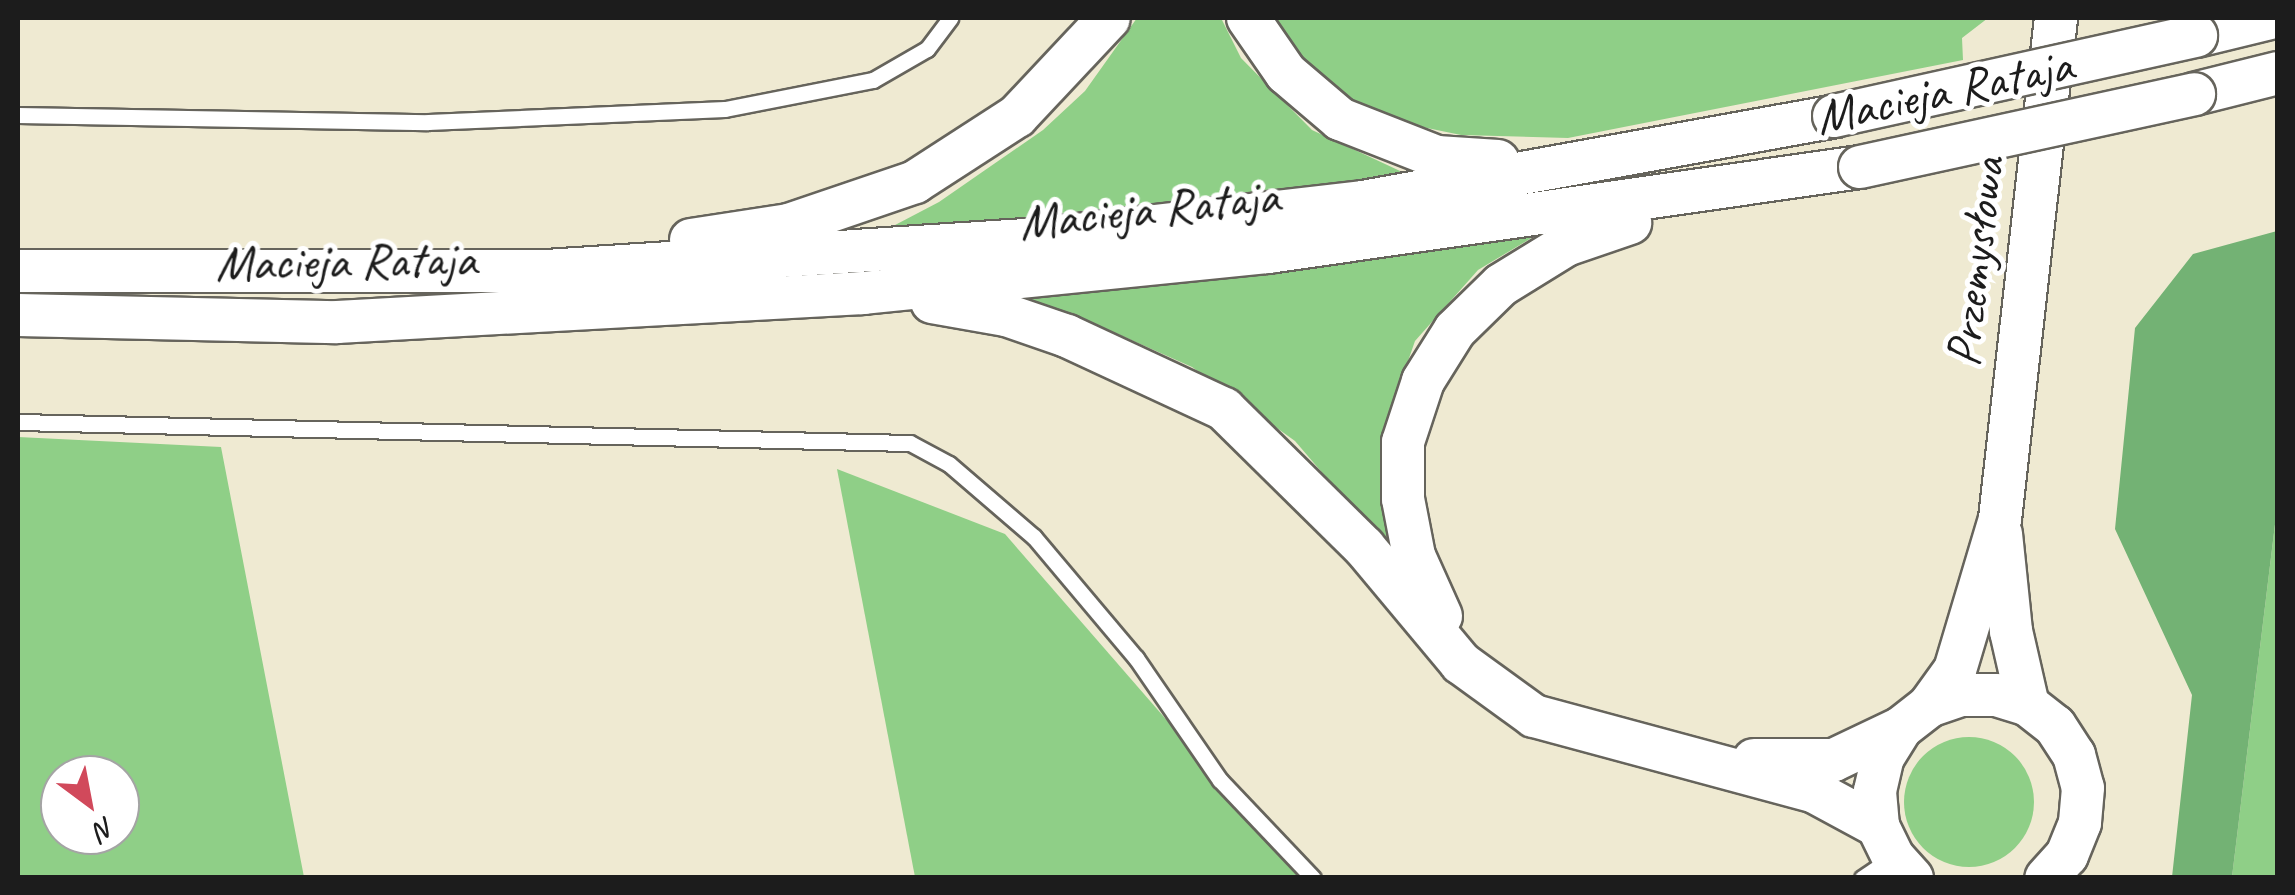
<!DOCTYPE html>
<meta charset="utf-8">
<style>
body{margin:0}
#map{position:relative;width:2295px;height:895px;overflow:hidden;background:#efead2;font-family:Caveat,sans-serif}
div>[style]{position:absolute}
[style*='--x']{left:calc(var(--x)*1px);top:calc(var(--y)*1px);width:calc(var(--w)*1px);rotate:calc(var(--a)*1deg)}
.green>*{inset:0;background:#8fcf87}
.round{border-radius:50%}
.forest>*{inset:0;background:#73b274}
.roads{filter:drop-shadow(2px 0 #66645c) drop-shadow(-2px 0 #66645c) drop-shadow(0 2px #66645c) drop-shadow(0 -2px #66645c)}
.lane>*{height:15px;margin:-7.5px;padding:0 7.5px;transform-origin:7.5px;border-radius:7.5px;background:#fff}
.secondary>*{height:42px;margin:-21px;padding:0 21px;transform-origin:21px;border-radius:21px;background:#fff}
.bridges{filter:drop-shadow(2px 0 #66645c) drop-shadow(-2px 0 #66645c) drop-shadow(0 2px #66645c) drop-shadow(0 -2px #66645c)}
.secondary-bridge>*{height:42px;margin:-21px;padding:0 21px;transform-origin:21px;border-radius:21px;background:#fff}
span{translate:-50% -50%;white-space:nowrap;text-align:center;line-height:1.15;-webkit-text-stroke:10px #fff;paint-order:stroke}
.street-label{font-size:50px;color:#1c1c1c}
.frame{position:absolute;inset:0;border:20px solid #1c1c1c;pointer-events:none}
.north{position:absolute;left:40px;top:755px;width:100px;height:100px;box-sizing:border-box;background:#fff;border:2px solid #a4a4a4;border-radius:50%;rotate:148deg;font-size:28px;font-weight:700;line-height:40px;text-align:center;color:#1c1c1c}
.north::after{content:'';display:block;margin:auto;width:35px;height:45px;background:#d1495b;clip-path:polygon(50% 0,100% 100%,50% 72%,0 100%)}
</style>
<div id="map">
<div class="green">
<i style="clip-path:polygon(1137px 18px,1221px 18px,1241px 58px,1312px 130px,1413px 177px,876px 235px,939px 202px,1043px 130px,1085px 91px)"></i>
<i style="clip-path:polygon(1273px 18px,1988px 18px,1962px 38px,1963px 60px,1568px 138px,1461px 135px,1398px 122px,1345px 99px,1304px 61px)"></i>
<i style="clip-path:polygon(1533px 237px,1478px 270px,1415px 341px,1383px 433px,1380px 480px,1392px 554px,1295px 441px,1192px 367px,1084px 319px,999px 298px,1270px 273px)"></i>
<i style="clip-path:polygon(evenodd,18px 437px,221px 447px,304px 877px,18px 877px,18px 437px,120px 775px,120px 835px,60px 835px,60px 775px,120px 775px)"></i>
<i style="clip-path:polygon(837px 469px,1005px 534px,1303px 877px,915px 877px)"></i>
<i style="clip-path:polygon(2277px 508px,2277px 877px,2232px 877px)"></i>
<i class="round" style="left:1904px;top:737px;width:130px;height:130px"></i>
</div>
<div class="forest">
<i style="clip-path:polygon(2277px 231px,2277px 508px,2232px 877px,2172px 877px,2192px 695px,2115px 529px,2135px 328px,2193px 254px)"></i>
</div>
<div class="roads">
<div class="lane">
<i style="--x:18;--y:115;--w:410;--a:1"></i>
<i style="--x:428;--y:122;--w:297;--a:-2.5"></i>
<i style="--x:725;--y:109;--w:151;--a:-11.1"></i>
<i style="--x:873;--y:80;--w:62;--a:-29.9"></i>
<i style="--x:927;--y:49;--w:39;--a:-53"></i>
<i style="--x:18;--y:422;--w:892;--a:1.35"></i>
<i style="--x:910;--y:443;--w:44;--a:28.3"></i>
<i style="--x:949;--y:464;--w:112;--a:40.7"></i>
<i style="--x:1034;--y:537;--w:158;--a:49.9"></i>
<i style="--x:1136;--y:658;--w:148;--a:55.5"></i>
<i style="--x:1220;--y:780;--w:135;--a:46.5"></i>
<i style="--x:1862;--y:878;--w:32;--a:-34"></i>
</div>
<div class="secondary">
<i style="--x:1248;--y:18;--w:67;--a:55.4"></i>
<i style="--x:1286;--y:73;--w:71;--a:40.4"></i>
<i style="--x:1340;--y:119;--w:104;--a:21.4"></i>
<i style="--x:1437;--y:157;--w:61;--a:3.8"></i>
<i style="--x:2196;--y:36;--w:76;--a:-13.7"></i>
<i style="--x:2194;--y:94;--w:87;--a:-14"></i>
<i style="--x:691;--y:240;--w:99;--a:-8.7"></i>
<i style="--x:789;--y:225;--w:133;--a:-18.8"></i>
<i style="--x:915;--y:182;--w:121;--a:-32.9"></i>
<i style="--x:1017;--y:116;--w:134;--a:-46.8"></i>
<i style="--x:18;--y:271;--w:528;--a:0"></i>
<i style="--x:546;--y:271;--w:498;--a:-3.7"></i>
<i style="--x:1043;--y:239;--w:322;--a:-6.6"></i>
<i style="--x:1363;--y:202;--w:479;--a:-10.3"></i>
<i style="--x:932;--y:302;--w:75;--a:10"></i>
<i style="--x:1006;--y:315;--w:65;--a:19"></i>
<i style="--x:1067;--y:336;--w:173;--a:24.9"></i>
<i style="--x:1224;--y:409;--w:197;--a:44.6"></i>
<i style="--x:1364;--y:547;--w:151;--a:50.1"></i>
<i style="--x:1461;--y:663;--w:90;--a:36"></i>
<i style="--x:1534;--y:716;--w:291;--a:15.1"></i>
<i style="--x:1815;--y:792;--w:72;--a:28.4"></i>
<i style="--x:18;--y:315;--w:319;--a:1.3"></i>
<i style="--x:337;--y:322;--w:527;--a:-3.16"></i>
<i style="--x:863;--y:293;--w:407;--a:-5.8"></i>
<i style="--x:1268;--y:252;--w:598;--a:-8.17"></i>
<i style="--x:2001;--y:534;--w:98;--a:84.1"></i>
<i style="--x:2011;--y:631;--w:76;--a:77.1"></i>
<i style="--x:1441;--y:616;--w:66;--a:-114.2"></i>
<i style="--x:1414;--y:556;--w:58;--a:-100.9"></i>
<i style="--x:1403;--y:499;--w:57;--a:-90"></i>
<i style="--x:1403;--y:442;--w:64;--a:-71.8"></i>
<i style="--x:1423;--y:381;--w:60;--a:-57.9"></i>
<i style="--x:1455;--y:330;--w:64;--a:-44.4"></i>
<i style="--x:1501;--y:285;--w:76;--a:-31.6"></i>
<i style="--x:1566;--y:245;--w:68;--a:-19"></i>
<i style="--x:1929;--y:706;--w:44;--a:-54.2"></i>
<i style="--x:1955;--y:670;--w:158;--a:-73.4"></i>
<i style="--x:2000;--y:519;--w:504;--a:-83.62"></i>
<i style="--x:1754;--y:760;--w:80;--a:0"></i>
<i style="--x:1834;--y:760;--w:74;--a:-25.5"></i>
<i style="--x:1912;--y:878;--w:28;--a:-132"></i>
<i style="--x:1893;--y:857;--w:34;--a:-116"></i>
<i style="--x:1878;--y:826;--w:35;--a:-95"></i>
<i style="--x:1875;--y:791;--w:35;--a:-77"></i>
<i style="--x:1883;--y:757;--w:34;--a:-58"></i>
<i style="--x:1901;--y:728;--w:36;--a:-38"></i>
<i style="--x:1929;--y:706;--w:34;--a:-19"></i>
<i style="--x:1961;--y:695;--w:35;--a:0"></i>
<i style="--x:1996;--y:695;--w:34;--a:17"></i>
<i style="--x:2028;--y:705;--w:34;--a:38"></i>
<i style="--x:2055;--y:726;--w:35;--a:57"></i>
<i style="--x:2074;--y:755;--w:34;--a:75"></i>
<i style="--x:2083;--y:788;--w:35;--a:95"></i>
<i style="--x:2080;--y:823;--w:35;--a:112"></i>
<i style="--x:2067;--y:855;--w:31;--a:132"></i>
</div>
</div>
<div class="bridges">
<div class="secondary-bridge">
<i style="--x:1834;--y:116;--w:371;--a:-12.5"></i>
<i style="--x:1860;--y:167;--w:342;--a:-12.3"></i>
</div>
</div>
<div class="street-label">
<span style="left:1944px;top:91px;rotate:-12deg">Macieja Rataja</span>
<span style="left:1149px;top:209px;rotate:-6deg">Macieja Rataja</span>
<span style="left:346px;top:261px;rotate:-1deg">Macieja Rataja</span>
<span style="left:1975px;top:262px;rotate:-83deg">Przemysłowa</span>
</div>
<div class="frame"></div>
<div class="north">N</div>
</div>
